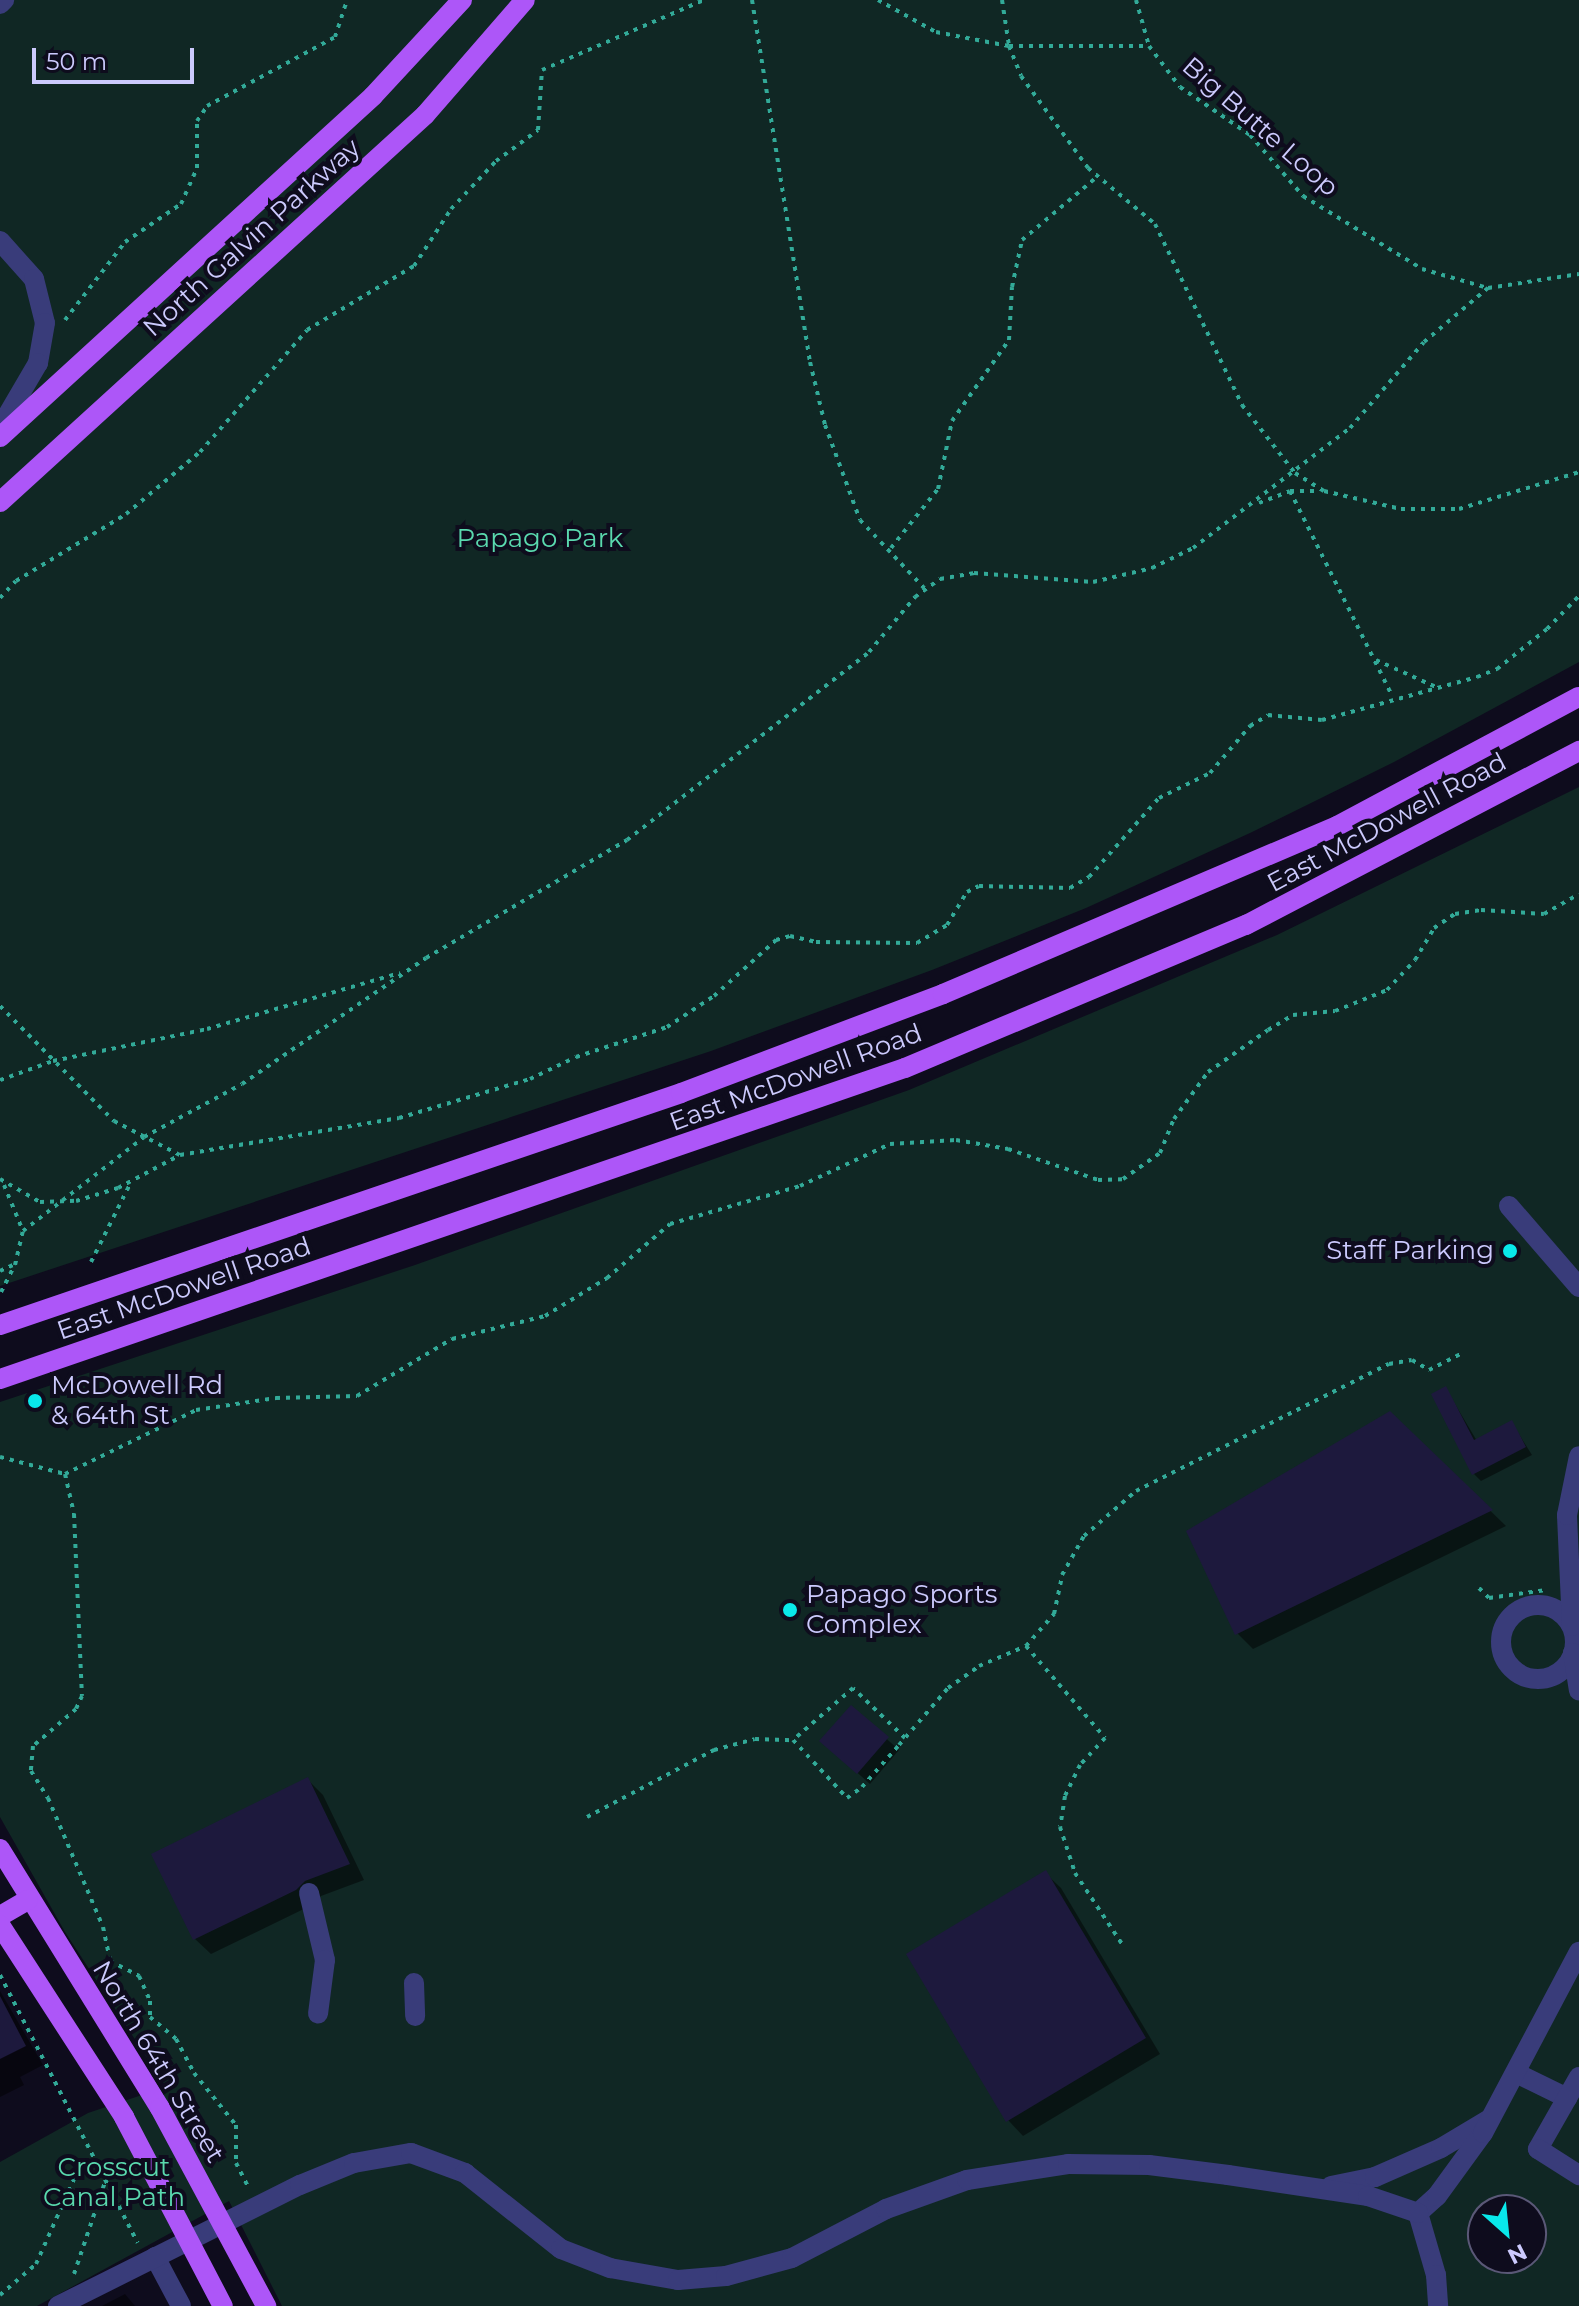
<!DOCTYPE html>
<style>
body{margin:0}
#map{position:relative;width:1579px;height:2306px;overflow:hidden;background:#0e0c1d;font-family:Montserrat,sans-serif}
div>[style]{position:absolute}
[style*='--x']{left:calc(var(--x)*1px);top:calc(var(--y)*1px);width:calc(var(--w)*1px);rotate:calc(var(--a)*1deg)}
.green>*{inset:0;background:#102724}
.shadow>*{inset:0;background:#0007}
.building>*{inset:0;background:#1d193d}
.path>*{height:4px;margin-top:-2px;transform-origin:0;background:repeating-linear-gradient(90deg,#32aa98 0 4px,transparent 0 10px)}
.minor>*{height:20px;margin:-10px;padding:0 10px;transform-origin:10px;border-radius:10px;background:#393c7a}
.minor>.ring{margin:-10px;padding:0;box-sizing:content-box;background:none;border:20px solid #393c7a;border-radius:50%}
.major>*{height:20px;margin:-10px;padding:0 10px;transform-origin:10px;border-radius:10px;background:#ad56f8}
.dots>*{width:22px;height:22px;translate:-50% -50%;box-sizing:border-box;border:4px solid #0e0c1d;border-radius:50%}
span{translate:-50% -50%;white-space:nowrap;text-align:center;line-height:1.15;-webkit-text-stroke:8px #0e0c1d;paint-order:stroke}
.street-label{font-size:26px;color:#cccafd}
.park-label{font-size:26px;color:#5ad9ae}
.poi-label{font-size:26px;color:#cccafd}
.right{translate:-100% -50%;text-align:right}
.left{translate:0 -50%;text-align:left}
.north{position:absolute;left:1467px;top:2194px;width:80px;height:80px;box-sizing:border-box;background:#0e0c1d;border:2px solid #5a5877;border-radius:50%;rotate:153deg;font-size:22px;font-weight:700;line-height:32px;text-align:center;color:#cccafd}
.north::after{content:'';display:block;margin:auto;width:28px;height:36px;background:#09e8ea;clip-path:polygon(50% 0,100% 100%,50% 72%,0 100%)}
.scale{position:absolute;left:32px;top:48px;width:162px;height:36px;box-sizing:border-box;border:4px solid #cccafd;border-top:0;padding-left:10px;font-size:24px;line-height:28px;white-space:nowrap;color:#cccafd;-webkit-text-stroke:6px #0e0c1d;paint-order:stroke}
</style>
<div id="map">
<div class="green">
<i style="clip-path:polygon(0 0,1579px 0,1579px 662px,1394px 762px,1250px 833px,1086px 908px,932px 970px,711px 1051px,0 1286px)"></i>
<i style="clip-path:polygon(evenodd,1579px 787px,1579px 2306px,282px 2306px,229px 2201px,37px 2306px,0 2306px,0 2162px,88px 2113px,166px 2087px,65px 1932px,0 1817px,0 1402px,415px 1265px,909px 1090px,1277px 935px,1579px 787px,1483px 2210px,1531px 2210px,1531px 2258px,1483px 2258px,1483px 2210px)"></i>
</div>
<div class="shadow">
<i style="clip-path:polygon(1446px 1389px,1477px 1441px,1512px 1423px,1532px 1455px,1481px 1481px,1474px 1474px)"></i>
<i style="clip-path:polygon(1390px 1413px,1506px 1526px,1253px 1649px,1237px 1633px)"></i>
<i style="clip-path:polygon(851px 1707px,899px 1750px,870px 1784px,834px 1752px)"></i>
<i style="clip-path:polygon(307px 1779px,323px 1795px,364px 1880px,321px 1896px,312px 1905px,211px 1954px,195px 1939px)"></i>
<i style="clip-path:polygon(1045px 1873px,1061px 1888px,1160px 2054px,1023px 2136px,1008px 2120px)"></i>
<i style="clip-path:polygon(0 1991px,43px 2065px,20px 2077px,24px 2085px,0 2097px)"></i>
<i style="clip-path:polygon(125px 2294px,135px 2306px,102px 2306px)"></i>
</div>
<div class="building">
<i style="clip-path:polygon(1446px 1386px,1474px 1440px,1512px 1420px,1526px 1447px,1472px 1475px,1431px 1394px)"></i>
<i style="clip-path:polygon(1390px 1411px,1493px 1510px,1235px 1635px,1186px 1531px)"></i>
<i style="clip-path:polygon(851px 1705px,889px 1737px,857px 1774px,819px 1741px)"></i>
<i style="clip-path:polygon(308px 1777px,350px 1864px,305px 1881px,296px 1890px,193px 1940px,151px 1854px)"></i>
<i style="clip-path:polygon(1046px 1870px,1146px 2038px,1006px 2122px,906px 1954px)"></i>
<i style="clip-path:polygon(0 1996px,26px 2046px,0 2059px)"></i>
</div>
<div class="path">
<i style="--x:752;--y:0;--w:367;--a:80.9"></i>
<i style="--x:810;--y:362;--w:65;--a:76.6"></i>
<i style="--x:825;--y:425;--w:101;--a:69.8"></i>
<i style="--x:860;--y:520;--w:95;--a:46.7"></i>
<i style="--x:878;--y:0;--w:66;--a:28.9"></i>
<i style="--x:936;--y:32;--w:74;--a:10.9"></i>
<i style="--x:1009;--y:46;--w:140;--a:0"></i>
<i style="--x:1002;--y:0;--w:47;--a:81.3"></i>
<i style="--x:1009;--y:46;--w:32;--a:68"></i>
<i style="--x:1021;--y:76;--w:114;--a:53.9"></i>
<i style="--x:1088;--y:168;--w:87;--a:39.9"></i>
<i style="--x:1155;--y:224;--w:201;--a:64.3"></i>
<i style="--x:1242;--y:405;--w:86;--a:52.1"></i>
<i style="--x:1295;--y:473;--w:34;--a:32"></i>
<i style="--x:1324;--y:491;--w:79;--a:13.2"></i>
<i style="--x:1401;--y:509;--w:58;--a:0"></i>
<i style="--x:1459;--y:509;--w:126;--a:-17.1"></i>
<i style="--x:1136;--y:0;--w:48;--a:74.2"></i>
<i style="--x:1149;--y:46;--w:51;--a:52.9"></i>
<i style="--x:1180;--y:87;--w:85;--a:34.4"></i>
<i style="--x:1250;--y:135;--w:81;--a:49"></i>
<i style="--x:1303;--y:196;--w:140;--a:31.5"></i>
<i style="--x:1422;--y:269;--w:69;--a:16.1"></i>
<i style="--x:1488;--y:288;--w:92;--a:-8.7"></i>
<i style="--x:65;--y:320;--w:98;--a:-52.4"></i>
<i style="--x:125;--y:242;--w:68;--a:-34.2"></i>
<i style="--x:181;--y:204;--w:39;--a:-66"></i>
<i style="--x:197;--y:168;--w:47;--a:-90"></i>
<i style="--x:197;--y:121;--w:18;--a:-56"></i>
<i style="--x:207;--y:106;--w:145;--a:-28.3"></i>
<i style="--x:335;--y:37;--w:39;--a:-72"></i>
<i style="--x:1290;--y:491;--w:229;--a:63.5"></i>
<i style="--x:1259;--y:503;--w:33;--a:-21"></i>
<i style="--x:1290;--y:491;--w:30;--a:0"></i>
<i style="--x:891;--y:548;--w:75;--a:-51.5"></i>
<i style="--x:938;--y:489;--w:69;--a:-78.4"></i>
<i style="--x:952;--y:421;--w:99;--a:-54.9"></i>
<i style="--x:1009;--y:340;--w:53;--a:-86.8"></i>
<i style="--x:1012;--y:287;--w:48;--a:-78"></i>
<i style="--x:1022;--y:240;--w:99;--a:-40.1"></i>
<i style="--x:0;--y:598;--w:23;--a:-47"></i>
<i style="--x:16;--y:581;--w:129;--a:-31.3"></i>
<i style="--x:126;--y:514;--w:97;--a:-40"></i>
<i style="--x:200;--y:452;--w:162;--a:-48.7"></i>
<i style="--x:307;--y:330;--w:125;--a:-30.9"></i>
<i style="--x:414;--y:266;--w:68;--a:-57"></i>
<i style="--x:451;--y:209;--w:66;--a:-46.8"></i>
<i style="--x:496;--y:161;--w:52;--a:-36.4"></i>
<i style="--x:538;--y:130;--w:60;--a:-86.2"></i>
<i style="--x:542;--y:70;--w:176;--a:-23.4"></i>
<i style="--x:1376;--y:660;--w:66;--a:24.2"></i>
<i style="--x:0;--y:1006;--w:162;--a:45.3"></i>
<i style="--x:114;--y:1121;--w:74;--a:27.3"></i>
<i style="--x:0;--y:1080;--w:56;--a:-19.7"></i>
<i style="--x:53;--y:1061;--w:157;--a:-11.7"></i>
<i style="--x:207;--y:1029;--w:201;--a:-16.2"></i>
<i style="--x:0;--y:1179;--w:46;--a:29.9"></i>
<i style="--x:40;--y:1202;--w:36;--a:-2"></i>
<i style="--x:76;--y:1201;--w:44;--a:-17.2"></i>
<i style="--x:118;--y:1188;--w:70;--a:-28"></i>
<i style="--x:180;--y:1155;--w:222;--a:-9.6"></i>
<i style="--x:399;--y:1118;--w:137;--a:-16.6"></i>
<i style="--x:530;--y:1079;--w:51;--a:-25.6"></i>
<i style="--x:576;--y:1057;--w:96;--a:-18.2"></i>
<i style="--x:667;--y:1027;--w:56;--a:-33.4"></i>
<i style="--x:714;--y:996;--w:84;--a:-42.1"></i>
<i style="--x:776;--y:940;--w:15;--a:-16"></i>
<i style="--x:790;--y:936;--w:27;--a:13"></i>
<i style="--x:816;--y:942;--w:101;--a:0.6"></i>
<i style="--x:917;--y:943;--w:35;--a:-31"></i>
<i style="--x:947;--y:925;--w:39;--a:-59"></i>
<i style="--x:967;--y:892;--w:13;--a:-27"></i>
<i style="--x:979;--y:886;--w:91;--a:1.3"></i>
<i style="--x:1070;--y:888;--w:22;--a:-30"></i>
<i style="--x:1089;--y:877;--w:106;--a:-48.5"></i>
<i style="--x:1159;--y:798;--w:57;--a:-26.1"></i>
<i style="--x:1210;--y:773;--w:62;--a:-49.6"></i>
<i style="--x:1250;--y:726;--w:21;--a:-31"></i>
<i style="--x:1268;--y:715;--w:54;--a:5.3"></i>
<i style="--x:1322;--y:720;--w:161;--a:-15.5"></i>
<i style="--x:1477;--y:677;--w:22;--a:-22"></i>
<i style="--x:1497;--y:669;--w:64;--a:-38.7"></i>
<i style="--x:1547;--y:629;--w:46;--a:-45.9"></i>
<i style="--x:4;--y:1185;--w:50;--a:67.6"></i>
<i style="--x:91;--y:1262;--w:87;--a:-63.4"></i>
<i style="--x:0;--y:1271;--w:14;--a:-25"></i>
<i style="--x:1;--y:1292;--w:30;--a:-63"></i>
<i style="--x:15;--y:1265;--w:35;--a:-77"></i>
<i style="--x:23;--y:1231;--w:153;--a:-37.8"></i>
<i style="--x:144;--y:1137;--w:111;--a:-28.4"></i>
<i style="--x:242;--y:1084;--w:223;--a:-34.4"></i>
<i style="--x:426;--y:958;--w:233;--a:-30.4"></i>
<i style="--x:627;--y:840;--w:306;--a:-37.8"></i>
<i style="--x:869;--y:652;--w:72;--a:-50.1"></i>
<i style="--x:915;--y:597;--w:31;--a:-36"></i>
<i style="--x:940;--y:579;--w:35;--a:-10"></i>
<i style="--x:974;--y:573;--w:119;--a:4.3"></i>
<i style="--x:1093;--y:582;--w:61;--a:-13.3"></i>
<i style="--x:1152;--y:568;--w:46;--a:-26"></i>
<i style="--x:1193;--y:548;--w:198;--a:-37.4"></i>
<i style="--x:1350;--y:428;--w:113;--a:-49.3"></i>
<i style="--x:1424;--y:342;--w:84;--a:-40.2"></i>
<i style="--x:0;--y:1457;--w:67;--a:14.7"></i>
<i style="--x:65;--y:1474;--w:146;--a:-26"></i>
<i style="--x:196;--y:1410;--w:81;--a:-8.5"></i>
<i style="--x:276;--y:1398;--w:81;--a:-1.4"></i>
<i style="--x:357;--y:1396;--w:111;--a:-31"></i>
<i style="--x:452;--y:1339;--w:96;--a:-13.9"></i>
<i style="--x:545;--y:1316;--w:73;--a:-31.5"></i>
<i style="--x:607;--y:1278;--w:83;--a:-40.6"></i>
<i style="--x:670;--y:1224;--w:135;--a:-16.3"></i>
<i style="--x:800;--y:1186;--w:99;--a:-25"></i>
<i style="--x:890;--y:1144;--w:66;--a:-3.5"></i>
<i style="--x:956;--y:1140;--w:53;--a:9.8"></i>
<i style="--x:1008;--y:1149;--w:95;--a:19"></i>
<i style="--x:1098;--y:1180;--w:25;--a:-2"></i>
<i style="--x:1123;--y:1179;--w:45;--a:-35.1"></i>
<i style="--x:1160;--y:1153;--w:37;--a:-68"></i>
<i style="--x:1174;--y:1119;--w:58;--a:-54.1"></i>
<i style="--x:1208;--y:1072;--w:73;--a:-35"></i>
<i style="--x:1268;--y:1030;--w:29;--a:-31"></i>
<i style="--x:1293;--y:1015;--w:42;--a:-5.4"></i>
<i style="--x:1335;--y:1011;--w:56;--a:-22"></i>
<i style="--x:1387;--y:990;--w:41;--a:-47"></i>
<i style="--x:1415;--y:960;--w:37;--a:-59"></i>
<i style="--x:1434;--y:928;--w:25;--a:-34"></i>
<i style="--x:1455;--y:914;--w:26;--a:-9"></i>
<i style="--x:1481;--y:910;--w:63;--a:3.6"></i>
<i style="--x:1544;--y:914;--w:40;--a:-29.7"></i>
<i style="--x:65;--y:1474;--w:41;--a:77.3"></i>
<i style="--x:74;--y:1514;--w:182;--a:87.5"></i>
<i style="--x:82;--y:1696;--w:14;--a:115"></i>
<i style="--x:76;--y:1709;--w:57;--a:139.3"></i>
<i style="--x:33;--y:1746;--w:25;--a:95"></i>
<i style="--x:31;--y:1771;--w:32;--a:58"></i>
<i style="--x:48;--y:1798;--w:140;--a:66.9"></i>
<i style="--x:103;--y:1927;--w:35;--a:78"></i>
<i style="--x:110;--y:1961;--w:33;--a:27"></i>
<i style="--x:139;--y:1976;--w:27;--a:66"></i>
<i style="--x:150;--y:2001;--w:16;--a:90"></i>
<i style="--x:150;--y:2017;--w:34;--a:40"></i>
<i style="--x:176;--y:2039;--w:38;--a:62"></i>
<i style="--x:194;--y:2073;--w:67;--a:51.1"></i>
<i style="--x:236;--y:2125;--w:38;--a:90"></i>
<i style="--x:236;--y:2163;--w:28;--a:63"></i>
<i style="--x:1479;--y:1588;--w:14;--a:45"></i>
<i style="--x:1489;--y:1598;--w:58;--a:-8"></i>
<i style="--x:1026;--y:1646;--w:121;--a:49.3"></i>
<i style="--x:1105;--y:1738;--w:37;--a:133"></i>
<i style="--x:1080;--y:1765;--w:34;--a:116"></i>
<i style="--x:1065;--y:1796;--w:31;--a:99"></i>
<i style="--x:1060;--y:1827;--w:48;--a:71.9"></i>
<i style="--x:1075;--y:1873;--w:85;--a:56.5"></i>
<i style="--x:905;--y:1738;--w:72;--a:-136.1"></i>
<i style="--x:853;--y:1688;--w:79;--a:139.1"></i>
<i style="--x:793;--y:1740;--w:79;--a:47"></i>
<i style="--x:847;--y:1798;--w:19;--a:-36"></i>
<i style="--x:862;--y:1787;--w:56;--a:-48.6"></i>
<i style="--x:899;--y:1745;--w:75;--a:-49.3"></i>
<i style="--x:948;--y:1688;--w:38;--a:-35"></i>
<i style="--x:979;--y:1666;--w:51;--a:-23.1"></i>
<i style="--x:1026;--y:1646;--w:43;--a:-48.8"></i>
<i style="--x:1054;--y:1614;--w:40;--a:-78"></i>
<i style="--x:1062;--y:1575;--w:45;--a:-60.6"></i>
<i style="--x:1084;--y:1536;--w:69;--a:-40.9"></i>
<i style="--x:1136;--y:1491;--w:283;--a:-26.7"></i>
<i style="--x:1389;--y:1364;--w:23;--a:-10"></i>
<i style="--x:1412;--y:1360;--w:20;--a:30"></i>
<i style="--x:1429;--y:1370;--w:37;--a:-27"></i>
<i style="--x:587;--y:1817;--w:144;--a:-27.8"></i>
<i style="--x:714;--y:1750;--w:42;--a:-15"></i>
<i style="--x:755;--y:1739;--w:38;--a:2"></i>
<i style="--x:0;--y:1975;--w:301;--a:62.8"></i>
<i style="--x:74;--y:2274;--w:97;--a:-71.4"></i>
<i style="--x:0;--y:2295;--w:48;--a:-40.7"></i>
<i style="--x:36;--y:2264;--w:105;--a:-65.9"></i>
<i style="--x:79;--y:2168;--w:19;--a:3"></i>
</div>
<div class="minor">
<i style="--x:0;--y:4;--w:6;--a:-45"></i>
<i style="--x:0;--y:241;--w:51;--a:48.2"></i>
<i style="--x:34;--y:279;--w:45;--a:76"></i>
<i style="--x:45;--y:323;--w:41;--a:99.9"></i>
<i style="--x:38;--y:363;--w:75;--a:120.3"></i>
<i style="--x:1509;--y:1206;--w:107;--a:49.2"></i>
<i class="ring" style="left:1501px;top:1605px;width:54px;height:54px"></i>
<i style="--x:1572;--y:1626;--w:111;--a:-92.6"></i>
<i style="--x:1567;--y:1515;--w:60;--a:-78.5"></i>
<i style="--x:1573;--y:1653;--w:38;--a:81"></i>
<i style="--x:309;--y:1893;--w:69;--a:76.6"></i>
<i style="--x:325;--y:1960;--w:54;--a:97.4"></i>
<i style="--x:414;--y:1983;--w:33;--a:88"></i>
<i style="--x:1516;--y:2073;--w:57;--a:26.1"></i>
<i style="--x:1579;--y:2077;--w:83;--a:119.7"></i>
<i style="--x:1538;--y:2149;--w:49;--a:32.4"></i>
<i style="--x:1331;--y:2186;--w:45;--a:-11.6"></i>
<i style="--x:1375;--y:2177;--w:72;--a:-23.7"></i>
<i style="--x:1441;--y:2148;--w:55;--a:-30.8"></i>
<i style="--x:1418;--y:2213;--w:25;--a:-42"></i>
<i style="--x:1437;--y:2196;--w:78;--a:-53.9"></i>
<i style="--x:1483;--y:2133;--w:205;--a:-62.1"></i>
<i style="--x:1418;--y:2213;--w:65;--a:73.8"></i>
<i style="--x:1436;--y:2275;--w:31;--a:86"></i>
<i style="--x:155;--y:2257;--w:55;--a:62"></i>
<i style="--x:58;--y:2306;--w:271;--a:-26.6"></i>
<i style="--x:300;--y:2185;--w:58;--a:-22.2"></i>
<i style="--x:354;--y:2163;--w:58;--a:-10"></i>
<i style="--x:411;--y:2153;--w:58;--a:20.3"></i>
<i style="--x:465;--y:2173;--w:122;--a:38.4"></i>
<i style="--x:561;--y:2249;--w:53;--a:21.2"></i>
<i style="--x:610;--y:2268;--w:69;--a:10"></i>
<i style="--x:678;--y:2280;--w:48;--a:-4.8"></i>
<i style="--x:726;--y:2276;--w:68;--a:-15.3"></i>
<i style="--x:792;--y:2258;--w:106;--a:-27.5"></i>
<i style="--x:886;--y:2209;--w:86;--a:-19.7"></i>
<i style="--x:967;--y:2180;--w:102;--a:-9"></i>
<i style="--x:1068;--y:2164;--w:81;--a:0.7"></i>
<i style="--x:1149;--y:2165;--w:80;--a:7.2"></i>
<i style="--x:1228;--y:2175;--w:142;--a:8.5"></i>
<i style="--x:1368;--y:2196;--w:53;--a:18.8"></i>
</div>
<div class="major">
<i style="--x:0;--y:437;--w:505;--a:-42.43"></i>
<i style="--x:373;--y:96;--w:131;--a:-47.2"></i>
<i style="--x:0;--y:502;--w:575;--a:-42.32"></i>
<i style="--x:425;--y:115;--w:152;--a:-49"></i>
<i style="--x:0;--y:1325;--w:719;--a:-18.81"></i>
<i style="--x:681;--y:1093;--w:280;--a:-20.7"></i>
<i style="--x:943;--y:994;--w:428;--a:-23.1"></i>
<i style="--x:1337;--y:826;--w:274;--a:-28.1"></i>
<i style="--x:0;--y:1379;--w:957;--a:-18.97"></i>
<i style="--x:905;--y:1068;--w:370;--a:-22.8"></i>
<i style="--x:1246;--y:925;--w:376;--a:-27.6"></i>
<i style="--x:0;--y:1849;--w:304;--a:58.3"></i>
<i style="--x:160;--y:2108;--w:225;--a:61.8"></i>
<i style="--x:0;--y:1916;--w:32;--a:-30"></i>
<i style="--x:0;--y:1925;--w:229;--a:57.1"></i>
<i style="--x:124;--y:2117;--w:213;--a:62.4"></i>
</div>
<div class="dots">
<i style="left:1510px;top:1251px;background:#09e8ea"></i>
<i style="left:35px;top:1401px;background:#09e8ea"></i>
<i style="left:790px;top:1610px;background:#09e8ea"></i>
</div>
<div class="street-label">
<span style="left:1260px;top:127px;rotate:41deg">Big Butte Loop</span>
<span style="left:252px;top:238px;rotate:-42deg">North Galvin Parkway</span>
<span style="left:1387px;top:823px;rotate:-28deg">East McDowell Road</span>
<span style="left:796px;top:1078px;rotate:-20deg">East McDowell Road</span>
<span style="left:184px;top:1289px;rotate:-19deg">East McDowell Road</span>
<span style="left:158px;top:2062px;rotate:59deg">North 64th Street</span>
</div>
<div class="park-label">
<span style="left:540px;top:539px">Papago Park</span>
<span style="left:114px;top:2183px">Crosscut<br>Canal Path</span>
</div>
<div class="poi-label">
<span class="right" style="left:1494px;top:1251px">Staff Parking</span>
<span class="left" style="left:51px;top:1401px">McDowell Rd<br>&amp; 64th St</span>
<span class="left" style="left:806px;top:1610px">Papago Sports<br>Complex</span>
</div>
<div class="north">N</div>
<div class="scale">50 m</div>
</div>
